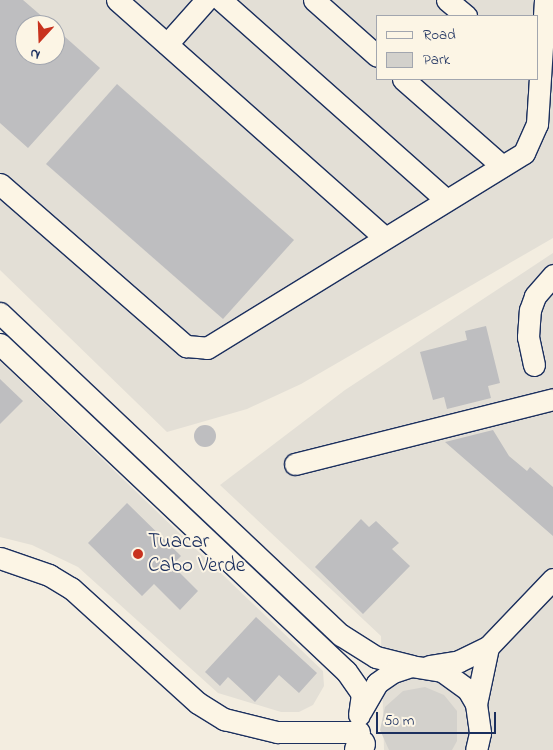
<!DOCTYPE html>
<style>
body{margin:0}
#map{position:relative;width:553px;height:750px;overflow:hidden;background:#f3ede0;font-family:"Indie Flower",sans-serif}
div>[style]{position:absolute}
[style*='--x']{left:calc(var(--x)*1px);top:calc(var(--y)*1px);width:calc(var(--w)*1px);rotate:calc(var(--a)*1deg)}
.built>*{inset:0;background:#e3dfd6}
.green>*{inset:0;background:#d3d1cc}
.building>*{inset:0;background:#bebec0}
.round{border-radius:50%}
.roads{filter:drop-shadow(1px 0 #1b2f5e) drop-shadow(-1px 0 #1b2f5e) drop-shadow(0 1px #1b2f5e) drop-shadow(0 -1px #1b2f5e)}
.minor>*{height:21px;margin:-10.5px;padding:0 10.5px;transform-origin:10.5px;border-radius:10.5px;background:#fcf5e5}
.highway>*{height:28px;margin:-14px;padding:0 14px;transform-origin:14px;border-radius:14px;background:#fcf5e5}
.dots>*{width:14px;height:14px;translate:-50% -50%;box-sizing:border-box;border:2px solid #fcf5e5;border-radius:50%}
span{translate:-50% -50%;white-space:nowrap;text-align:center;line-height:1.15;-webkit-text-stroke:4px #fcf5e5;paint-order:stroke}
.poi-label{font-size:21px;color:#1b2f5e}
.left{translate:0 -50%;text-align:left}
.legend{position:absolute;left:376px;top:15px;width:162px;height:65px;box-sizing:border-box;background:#fcf5e5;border:1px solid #a2a6af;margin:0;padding:6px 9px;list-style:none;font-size:15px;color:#1b2f5e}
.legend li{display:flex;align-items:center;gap:10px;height:25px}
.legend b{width:25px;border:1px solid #a2a6af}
.north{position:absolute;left:15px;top:15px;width:50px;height:50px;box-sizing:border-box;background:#fcf5e5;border:1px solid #a2a6af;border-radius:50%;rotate:200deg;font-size:14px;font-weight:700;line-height:20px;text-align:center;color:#1b2f5e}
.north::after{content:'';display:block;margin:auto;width:18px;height:22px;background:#c8321e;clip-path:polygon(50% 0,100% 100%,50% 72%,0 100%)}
.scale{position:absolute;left:376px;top:712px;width:120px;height:22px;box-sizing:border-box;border:2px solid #1b2f5e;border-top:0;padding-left:6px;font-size:15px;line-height:18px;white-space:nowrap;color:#1b2f5e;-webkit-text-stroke:4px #fcf5e5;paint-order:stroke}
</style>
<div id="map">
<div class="built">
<i style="clip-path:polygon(evenodd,0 0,553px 0,553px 238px,301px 384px,247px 409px,167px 432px,0 270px,0 0,377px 16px,537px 16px,537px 79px,377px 79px,377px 16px,0 0,25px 25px,55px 25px,55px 55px,25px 55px,25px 25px)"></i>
<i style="clip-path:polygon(553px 253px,553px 750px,384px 750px,381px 636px,220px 485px,345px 390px)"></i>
<i style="clip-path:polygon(0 361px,323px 671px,324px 686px,313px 705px,299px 712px,281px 712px,218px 693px,78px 567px,32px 545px,0 537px)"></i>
</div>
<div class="green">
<i style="clip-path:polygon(425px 687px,444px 695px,457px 711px,457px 741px,452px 750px,389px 750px,380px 730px,385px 707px,403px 691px)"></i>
</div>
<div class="building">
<i style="clip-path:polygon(0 0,23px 0,52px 25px,25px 25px,25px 55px,55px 55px,55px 28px,100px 68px,28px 148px,0 123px)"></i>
<i style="clip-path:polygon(117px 84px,294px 240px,223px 319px,46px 164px)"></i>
<i style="clip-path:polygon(486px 326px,500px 383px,488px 386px,491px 398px,447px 409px,444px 397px,433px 400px,420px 352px,467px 340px,465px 331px)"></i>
<i style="clip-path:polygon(0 379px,23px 401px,0 424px)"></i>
<i class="round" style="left:194px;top:425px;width:22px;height:22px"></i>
<i style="clip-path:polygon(493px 430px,509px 456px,527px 471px,530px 467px,553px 487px,553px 536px,445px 442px)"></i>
<i style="clip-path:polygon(127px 503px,181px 556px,172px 565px,198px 591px,180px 610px,154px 584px,142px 596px,88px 543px)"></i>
<i style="clip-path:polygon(361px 519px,369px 527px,376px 521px,399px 543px,392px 549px,410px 566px,363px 614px,315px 567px)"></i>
<i style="clip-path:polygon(256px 617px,317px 673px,299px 693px,279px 675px,255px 702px,228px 677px,220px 686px,205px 672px)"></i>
</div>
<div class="roads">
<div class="minor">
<i style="--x:117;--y:0;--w:358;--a:41.6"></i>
<i style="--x:221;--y:0;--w:301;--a:41.6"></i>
<i style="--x:314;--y:0;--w:84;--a:41.6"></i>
<i style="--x:447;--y:0;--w:25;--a:40"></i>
<i style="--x:167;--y:44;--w:59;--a:-48.4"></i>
<i style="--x:403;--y:79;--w:132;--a:41.3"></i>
<i style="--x:0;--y:184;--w:247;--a:41.1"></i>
<i style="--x:186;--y:346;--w:21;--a:5"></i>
<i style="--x:207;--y:348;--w:372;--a:-31.6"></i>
<i style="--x:524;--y:153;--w:32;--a:-66"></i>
<i style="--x:537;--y:124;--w:124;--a:-86.3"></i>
<i style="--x:0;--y:313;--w:469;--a:43.4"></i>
<i style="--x:341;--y:635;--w:41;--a:32.2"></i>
<i style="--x:376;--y:657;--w:36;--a:14"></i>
<i style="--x:0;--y:344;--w:476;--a:43.4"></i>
<i style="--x:346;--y:671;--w:28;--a:55"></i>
<i style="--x:362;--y:694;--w:21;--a:98"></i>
<i style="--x:534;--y:365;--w:29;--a:-102"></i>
<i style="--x:528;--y:337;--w:27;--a:-86"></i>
<i style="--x:530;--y:310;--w:15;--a:-70"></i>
<i style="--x:535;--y:296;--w:28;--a:-49"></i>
<i style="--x:295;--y:464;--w:266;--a:-14.1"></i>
<i style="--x:0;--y:558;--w:52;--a:19.1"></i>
<i style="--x:49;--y:575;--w:26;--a:31"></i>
<i style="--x:71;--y:588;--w:171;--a:42.2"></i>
<i style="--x:198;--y:703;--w:31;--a:32"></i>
<i style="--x:224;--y:719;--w:55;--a:13.8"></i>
<i style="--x:277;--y:732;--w:82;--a:0"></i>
<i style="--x:429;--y:666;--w:30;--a:-9"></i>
<i style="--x:459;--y:661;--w:32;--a:-26"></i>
<i style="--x:488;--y:647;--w:94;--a:-46.3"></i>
<i style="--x:476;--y:704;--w:58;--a:-78.1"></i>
<i style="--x:361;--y:711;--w:32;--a:-60"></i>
<i style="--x:377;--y:683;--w:19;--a:-35"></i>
<i style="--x:393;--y:672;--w:19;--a:-18"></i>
<i style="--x:411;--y:666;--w:31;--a:9"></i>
<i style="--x:442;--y:671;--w:32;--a:36"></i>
<i style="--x:468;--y:690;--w:16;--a:60"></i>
<i style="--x:476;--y:704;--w:29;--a:82"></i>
<i style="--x:480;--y:733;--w:17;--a:103"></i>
</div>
<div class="highway">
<i style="--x:359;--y:750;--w:6;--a:-72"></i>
</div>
</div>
<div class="dots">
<i style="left:138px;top:554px;background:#c8321e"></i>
</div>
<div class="poi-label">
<span class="left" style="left:148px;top:554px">Tuacar<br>Cabo Verde</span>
</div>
<ul class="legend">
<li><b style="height:6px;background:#fcf5e5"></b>Road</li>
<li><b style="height:14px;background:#d3d1cc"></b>Park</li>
</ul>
<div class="north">N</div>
<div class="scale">50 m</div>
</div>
